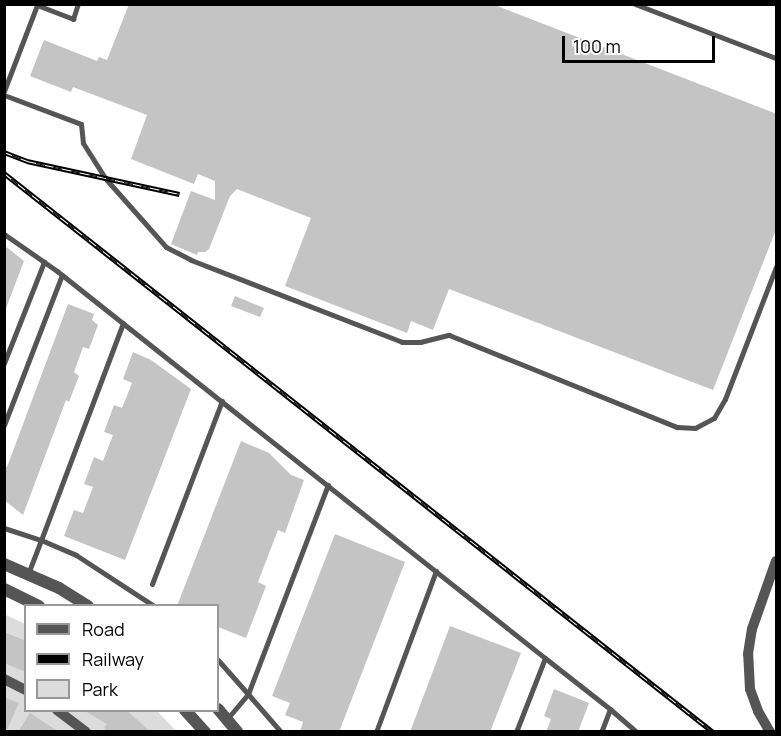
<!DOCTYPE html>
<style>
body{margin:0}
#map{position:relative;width:781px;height:736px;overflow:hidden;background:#fff;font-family:Manrope,sans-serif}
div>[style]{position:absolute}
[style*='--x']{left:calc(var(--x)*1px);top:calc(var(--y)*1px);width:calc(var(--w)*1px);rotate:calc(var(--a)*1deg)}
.green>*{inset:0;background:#dcdcdc}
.building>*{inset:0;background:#c4c4c4}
.service>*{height:5px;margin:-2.5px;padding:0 2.5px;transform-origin:2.5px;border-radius:2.5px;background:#555}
.minor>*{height:10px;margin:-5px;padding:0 5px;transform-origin:5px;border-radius:5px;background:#555}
.tertiary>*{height:12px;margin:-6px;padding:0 6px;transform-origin:6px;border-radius:6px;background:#555}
.rail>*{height:5px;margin-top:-2.5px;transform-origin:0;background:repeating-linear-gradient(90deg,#fff 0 9px,#000 0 18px);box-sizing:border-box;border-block:2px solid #000}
span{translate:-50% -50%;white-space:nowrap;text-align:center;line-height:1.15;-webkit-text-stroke:6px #fff;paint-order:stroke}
.frame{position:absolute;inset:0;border:6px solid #000;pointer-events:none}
.legend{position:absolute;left:24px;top:604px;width:195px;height:108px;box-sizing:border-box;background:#fff;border:2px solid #999;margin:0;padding:8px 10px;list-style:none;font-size:18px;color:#000}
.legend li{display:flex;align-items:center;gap:12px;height:30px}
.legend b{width:30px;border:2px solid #999}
.scale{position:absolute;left:562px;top:36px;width:153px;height:27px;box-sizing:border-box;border:3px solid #000;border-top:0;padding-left:8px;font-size:18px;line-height:21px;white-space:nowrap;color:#000;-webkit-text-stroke:4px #fff;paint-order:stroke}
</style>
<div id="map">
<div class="green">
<i style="clip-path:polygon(4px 614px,25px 624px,26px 710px,157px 711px,176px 731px,5px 731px)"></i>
</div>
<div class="building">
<i style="clip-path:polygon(129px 4px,492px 4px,777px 114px,777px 227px,713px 390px,449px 289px,433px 330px,411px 321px,407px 333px,285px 286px,311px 218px,237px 189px,230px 196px,209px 249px,205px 252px,198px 252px,197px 255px,171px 244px,191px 191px,215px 200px,215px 181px,198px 174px,194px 184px,131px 159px,147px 115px,73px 87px,71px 92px,30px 76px,44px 40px,97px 61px,99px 57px,107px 60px)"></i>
<i style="clip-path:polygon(4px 245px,24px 261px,5px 311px,4px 310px)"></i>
<i style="clip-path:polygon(235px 296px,264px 308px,260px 317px,231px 306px)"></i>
<i style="clip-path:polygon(68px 304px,94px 314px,92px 320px,98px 325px,89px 349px,83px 347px,74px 372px,79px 376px,69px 402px,66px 400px,23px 515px,4px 500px,4px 466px,7px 467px)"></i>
<i style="clip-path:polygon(133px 352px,151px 360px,191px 389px,125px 560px,64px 536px,74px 510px,83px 513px,93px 487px,84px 484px,94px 457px,103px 461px,113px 435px,104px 432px,114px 405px,122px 408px,132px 383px,123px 379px)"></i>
<i style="clip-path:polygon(241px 441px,269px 453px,291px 475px,304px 480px,285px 533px,278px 530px,258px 582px,266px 586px,246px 638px,218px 627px,218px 606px,177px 606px)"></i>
<i style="clip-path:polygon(335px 534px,405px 562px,339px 732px,300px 732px,303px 722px,285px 715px,290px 703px,272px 696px)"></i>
<i style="clip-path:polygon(450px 626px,521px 653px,490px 732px,410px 732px)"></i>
<i style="clip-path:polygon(4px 632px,26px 641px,26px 672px,4px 663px)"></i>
<i style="clip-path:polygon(554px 689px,589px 703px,578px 732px,546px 732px,551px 719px,544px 716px)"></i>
<i style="clip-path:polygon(4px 697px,19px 703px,6px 732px,4px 732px)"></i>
<i style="clip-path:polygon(85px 711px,127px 711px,151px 732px,108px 732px,104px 728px,107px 724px)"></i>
<i style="clip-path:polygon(30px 713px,59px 732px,18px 732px)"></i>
</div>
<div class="service">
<i style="--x:635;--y:4;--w:151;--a:21"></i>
<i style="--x:4;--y:91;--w:92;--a:-69"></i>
<i style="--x:37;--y:5;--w:39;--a:21"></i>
<i style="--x:73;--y:19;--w:16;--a:-72"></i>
<i style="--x:4;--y:95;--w:82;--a:20.6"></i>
<i style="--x:81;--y:124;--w:19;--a:84"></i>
<i style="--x:83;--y:143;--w:41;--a:57.8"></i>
<i style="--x:105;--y:178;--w:92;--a:48.5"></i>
<i style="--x:166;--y:247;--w:28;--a:27"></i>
<i style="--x:191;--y:260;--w:226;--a:21.2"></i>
<i style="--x:402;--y:342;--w:18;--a:0"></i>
<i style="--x:420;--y:342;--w:30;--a:-14"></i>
<i style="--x:449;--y:335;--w:246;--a:22"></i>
<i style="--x:677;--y:427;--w:18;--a:3"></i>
<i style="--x:695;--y:428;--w:21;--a:-28"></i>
<i style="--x:714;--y:418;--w:22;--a:-60"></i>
<i style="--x:725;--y:399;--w:142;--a:-68.9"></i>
<i style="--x:4;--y:234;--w:65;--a:34.9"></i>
<i style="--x:57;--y:271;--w:623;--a:38.42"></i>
<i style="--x:123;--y:323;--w:232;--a:110.7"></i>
<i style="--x:41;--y:540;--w:38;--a:23"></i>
<i style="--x:76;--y:555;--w:93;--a:33.2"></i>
<i style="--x:4;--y:363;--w:109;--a:-68.4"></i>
<i style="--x:4;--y:425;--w:161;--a:-68.9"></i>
<i style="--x:4;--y:528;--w:39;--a:18"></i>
<i style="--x:41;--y:540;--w:36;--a:111"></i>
<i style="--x:152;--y:584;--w:196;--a:-69.1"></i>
<i style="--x:218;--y:660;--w:45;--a:48.6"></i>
<i style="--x:248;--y:694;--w:31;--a:130"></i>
<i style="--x:610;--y:709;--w:35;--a:41"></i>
<i style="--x:281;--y:732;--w:50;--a:-131"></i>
<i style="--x:248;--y:694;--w:224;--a:-69.1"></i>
<i style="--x:376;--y:732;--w:172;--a:-69.6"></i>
<i style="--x:516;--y:732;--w:79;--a:-68.6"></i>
<i style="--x:545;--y:658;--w:83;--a:38.1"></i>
<i style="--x:610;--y:709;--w:25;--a:111"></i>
</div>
<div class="minor">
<i style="--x:4;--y:679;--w:25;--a:27"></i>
<i style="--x:57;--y:710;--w:36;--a:37"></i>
<i style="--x:770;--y:732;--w:24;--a:-120"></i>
<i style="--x:758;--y:711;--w:23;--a:-110"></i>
<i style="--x:750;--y:689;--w:35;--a:-93"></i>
<i style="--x:748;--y:654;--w:25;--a:-81"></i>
<i style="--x:752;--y:629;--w:72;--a:-70.6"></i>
</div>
<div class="tertiary">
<i style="--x:4;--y:564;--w:60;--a:23.6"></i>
<i style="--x:59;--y:588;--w:34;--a:32"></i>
<i style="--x:4;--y:589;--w:39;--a:26"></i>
<i style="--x:218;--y:709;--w:30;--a:50"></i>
<i style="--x:185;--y:710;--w:30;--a:48"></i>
</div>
<div class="rail">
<i style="--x:4;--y:152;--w:25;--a:21"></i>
<i style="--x:27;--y:161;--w:156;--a:12.2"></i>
<i style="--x:4;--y:173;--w:903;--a:38.25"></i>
</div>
<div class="frame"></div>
<ul class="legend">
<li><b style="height:8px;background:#555"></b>Road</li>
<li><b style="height:8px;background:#000"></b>Railway</li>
<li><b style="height:16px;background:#dcdcdc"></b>Park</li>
</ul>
<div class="scale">100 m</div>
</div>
